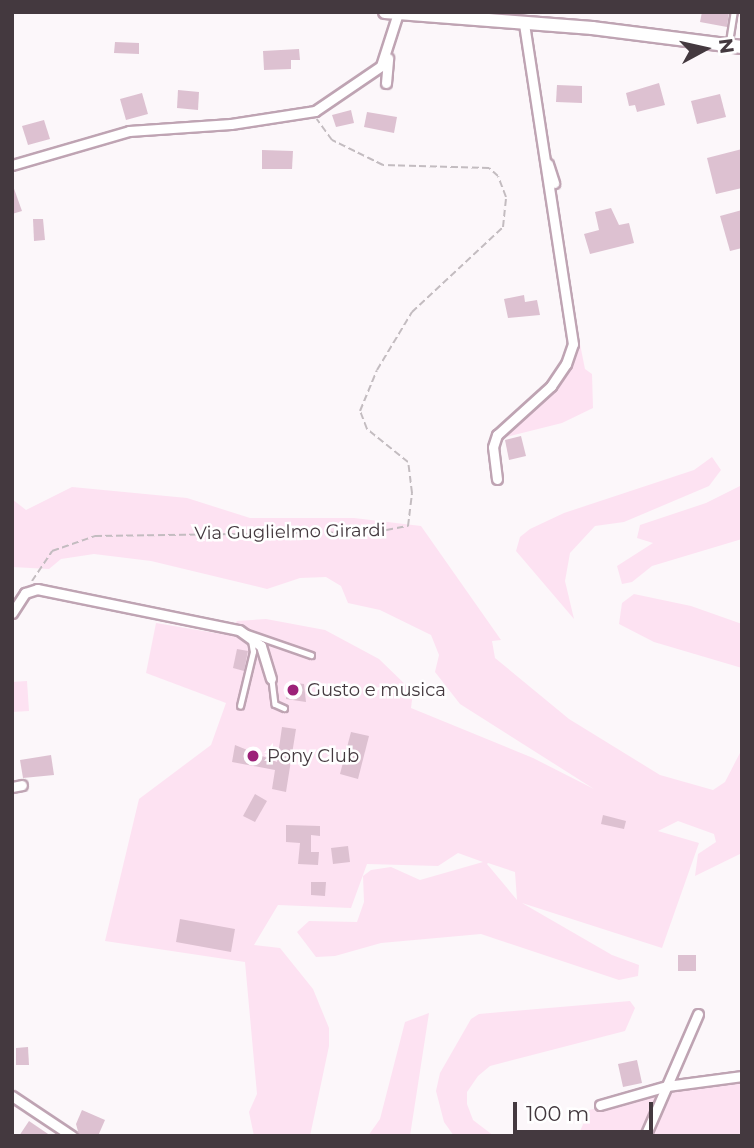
<!DOCTYPE html>
<style>
body{margin:0}
#map{position:relative;width:754px;height:1148px;overflow:hidden;background:#fcf7fa;font-family:Montserrat,sans-serif}
div>[style]{position:absolute}
[style*='--x']{left:calc(var(--x)*1px);top:calc(var(--y)*1px);width:calc(var(--w)*1px);rotate:calc(var(--a)*1deg)}
.green>*{inset:0;background:#fde2f2}
.building>*{inset:0;background:#ddc1d1}
.path>*{height:2px;margin-top:-1px;transform-origin:0;background:repeating-linear-gradient(90deg,#c3bcc0 0 7px,transparent 0 10.5px)}
.roads{filter:drop-shadow(2px 0 #bfa4b3) drop-shadow(-2px 0 #bfa4b3) drop-shadow(0 2px #bfa4b3) drop-shadow(0 -2px #bfa4b3)}
.lane>*{height:4.5px;margin:-2.25px;padding:0 2.25px;transform-origin:2.25px;border-radius:2.25px;background:#fff}
.street>*{height:9px;margin:-4.5px;padding:0 4.5px;transform-origin:4.5px;border-radius:4.5px;background:#fff}
.secondary>*{height:12px;margin:-6px;padding:0 6px;transform-origin:6px;border-radius:6px;background:#fff}
.dots>*{width:19px;height:19px;translate:-50% -50%;box-sizing:border-box;border:4px solid #fff;border-radius:50%}
span{translate:-50% -50%;white-space:nowrap;text-align:center;line-height:1.15;-webkit-text-stroke:5px #fff;paint-order:stroke}
.street-label{font-size:18px;color:#44393f}
.poi-label{font-size:18px;color:#44393f}
.left{translate:0 -50%;text-align:left}
.frame{position:absolute;inset:0;border:14px solid #44393f;pointer-events:none}
.north{position:absolute;left:670px;top:14px;width:70px;height:70px;-webkit-text-stroke:5px #fff;paint-order:stroke;rotate:82deg;font-size:19px;font-weight:700;line-height:28px;text-align:center;color:#44393f}
.north::after{content:'';display:block;margin:auto;width:24px;height:32px;background:#44393f;clip-path:polygon(50% 0,100% 100%,50% 72%,0 100%)}
.scale{position:absolute;left:513px;top:1102px;width:140px;height:32px;box-sizing:border-box;border:4px solid #44393f;border-top:0;padding-left:9px;font-size:21px;line-height:24px;white-space:nowrap;color:#44393f;-webkit-text-stroke:5px #fff;paint-order:stroke}
</style>
<div id="map">
<div class="green">
<i style="clip-path:polygon(580px 344px,585px 369px,592px 374px,593px 408px,562px 423px,506px 437px,564px 376px)"></i>
<i style="clip-path:polygon(712px 457px,721px 470px,709px 486px,624px 522px,595px 526px,570px 553px,565px 581px,574px 619px,516px 551px,520px 537px,530px 529px,564px 513px,694px 470px)"></i>
<i style="clip-path:polygon(742px 485px,742px 539px,652px 566px,632px 582px,622px 584px,617px 566px,653px 543px,637px 538px,640px 525px,706px 503px)"></i>
<i style="clip-path:polygon(evenodd,72px 487px,187px 498px,250px 518px,354px 518px,421px 526px,501px 640px,492px 641px,495px 658px,569px 719px,660px 775px,713px 790px,725px 782px,742px 749px,742px 853px,695px 876px,698px 854px,716px 842px,714px 834px,678px 821px,658px 831px,699px 843px,662px 948px,522px 903px,612px 955px,639px 965px,638px 976px,619px 980px,481px 934px,381px 943px,335px 956px,316px 957px,297px 932px,309px 921px,357px 922px,364px 902px,363px 876px,371px 870px,391px 867px,420px 880px,483px 862px,458px 853px,438px 866px,367px 864px,351px 908px,278px 905px,254px 945px,280px 948px,313px 989px,329px 1028px,329px 1046px,310px 1136px,254px 1136px,249px 1112px,257px 1094px,245px 962px,105px 941px,139px 799px,211px 745px,226px 703px,146px 673px,156px 623px,227px 635px,237px 621px,266px 619px,325px 630px,379px 659px,413px 692px,411px 708px,533px 758px,594px 789px,460px 704px,435px 672px,439px 655px,431px 635px,380px 610px,348px 603px,341px 586px,326px 577px,300px 578px,267px 589px,151px 561px,94px 554px,61px 559px,49px 569px,12px 567px,12px 499px,26px 510px,72px 487px,488px 863px,515px 872px,517px 900px,487px 864px,488px 863px)"></i>
<i style="clip-path:polygon(634px 594px,691px 606px,742px 624px,742px 668px,654px 642px,619px 624px,622px 603px)"></i>
<i style="clip-path:polygon(27px 681px,29px 711px,12px 712px,12px 682px)"></i>
<i style="clip-path:polygon(630px 1001px,635px 1008px,625px 1031px,490px 1066px,478px 1076px,467px 1092px,467px 1104px,473px 1120px,494px 1136px,454px 1136px,444px 1122px,436px 1091px,440px 1073px,471px 1019px,479px 1014px)"></i>
<i style="clip-path:polygon(429px 1013px,410px 1136px,368px 1136px,380px 1119px,405px 1022px)"></i>
<i style="clip-path:polygon(742px 1081px,742px 1136px,650px 1136px,669px 1091px)"></i>
<i style="clip-path:polygon(658px 1094px,638px 1136px,578px 1136px,589px 1110px)"></i>
</div>
<div class="building">
<i style="clip-path:polygon(702px 12px,729px 12px,727px 27px,700px 22px)"></i>
<i style="clip-path:polygon(115px 42px,139px 43px,139px 54px,114px 53px)"></i>
<i style="clip-path:polygon(299px 49px,300px 60px,291px 60px,291px 69px,264px 70px,263px 51px)"></i>
<i style="clip-path:polygon(659px 83px,665px 105px,637px 112px,635px 105px,629px 106px,626px 93px)"></i>
<i style="clip-path:polygon(557px 85px,582px 86px,582px 103px,556px 102px)"></i>
<i style="clip-path:polygon(178px 90px,199px 92px,198px 110px,177px 108px)"></i>
<i style="clip-path:polygon(142px 93px,148px 114px,126px 120px,120px 99px)"></i>
<i style="clip-path:polygon(720px 94px,726px 117px,697px 124px,691px 101px)"></i>
<i style="clip-path:polygon(351px 110px,354px 123px,336px 127px,332px 115px)"></i>
<i style="clip-path:polygon(367px 112px,397px 117px,394px 133px,364px 127px)"></i>
<i style="clip-path:polygon(44px 120px,50px 139px,28px 145px,22px 126px)"></i>
<i style="clip-path:polygon(742px 149px,742px 188px,716px 194px,707px 158px)"></i>
<i style="clip-path:polygon(262px 150px,293px 151px,292px 169px,262px 169px)"></i>
<i style="clip-path:polygon(12px 183px,22px 211px,12px 214px)"></i>
<i style="clip-path:polygon(611px 208px,619px 225px,629px 223px,634px 243px,590px 254px,584px 234px,599px 230px,595px 212px)"></i>
<i style="clip-path:polygon(742px 210px,742px 248px,730px 251px,720px 216px)"></i>
<i style="clip-path:polygon(33px 219px,43px 219px,45px 240px,34px 241px)"></i>
<i style="clip-path:polygon(524px 295px,525px 302px,537px 300px,540px 315px,508px 318px,504px 299px)"></i>
<i style="clip-path:polygon(521px 436px,526px 456px,509px 460px,505px 440px)"></i>
<i style="clip-path:polygon(237px 649px,248px 651px,244px 671px,233px 668px)"></i>
<i style="clip-path:polygon(288px 682px,304px 684px,306px 702px,286px 699px)"></i>
<i style="clip-path:polygon(282px 727px,296px 729px,286px 792px,272px 789px,275px 770px,232px 762px,235px 745px,277px 762px)"></i>
<i style="clip-path:polygon(351px 732px,369px 736px,358px 779px,340px 774px)"></i>
<i style="clip-path:polygon(51px 755px,54px 775px,23px 778px,20px 760px)"></i>
<i style="clip-path:polygon(255px 794px,267px 801px,255px 822px,243px 816px)"></i>
<i style="clip-path:polygon(603px 815px,626px 821px,624px 829px,601px 824px)"></i>
<i style="clip-path:polygon(286px 825px,320px 826px,320px 836px,311px 835px,311px 852px,319px 852px,318px 865px,298px 864px,300px 843px,286px 842px)"></i>
<i style="clip-path:polygon(348px 846px,350px 862px,333px 864px,331px 848px)"></i>
<i style="clip-path:polygon(311px 882px,326px 882px,325px 896px,311px 895px)"></i>
<i style="clip-path:polygon(180px 919px,235px 929px,231px 952px,176px 942px)"></i>
<i style="clip-path:polygon(678px 955px,696px 955px,696px 971px,678px 971px)"></i>
<i style="clip-path:polygon(28px 1047px,29px 1065px,16px 1065px,16px 1048px)"></i>
<i style="clip-path:polygon(637px 1060px,642px 1083px,623px 1087px,618px 1064px)"></i>
<i style="clip-path:polygon(82px 1110px,105px 1120px,98px 1136px,79px 1135px,76px 1124px)"></i>
<i style="clip-path:polygon(29px 1121px,51px 1136px,19px 1136px)"></i>
</div>
<div class="path">
<i style="--x:32;--y:581;--w:36;--a:-56"></i>
<i style="--x:52;--y:551;--w:46;--a:-19.2"></i>
<i style="--x:95;--y:536;--w:281;--a:-0.8"></i>
<i style="--x:376;--y:532;--w:33;--a:-11"></i>
<i style="--x:408;--y:526;--w:33;--a:-83"></i>
<i style="--x:412;--y:493;--w:31;--a:-97"></i>
<i style="--x:408;--y:462;--w:53;--a:-141.2"></i>
<i style="--x:367;--y:429;--w:19;--a:-111"></i>
<i style="--x:360;--y:411;--w:44;--a:-67.5"></i>
<i style="--x:377;--y:370;--w:68;--a:-58.9"></i>
<i style="--x:412;--y:312;--w:125;--a:-43"></i>
<i style="--x:503;--y:227;--w:30;--a:-84"></i>
<i style="--x:506;--y:197;--w:22;--a:-111"></i>
<i style="--x:498;--y:176;--w:12;--a:-138"></i>
<i style="--x:489;--y:168;--w:106;--a:-178.4"></i>
<i style="--x:383;--y:165;--w:57;--a:-153.9"></i>
<i style="--x:332;--y:140;--w:26;--a:-126"></i>
</div>
<div class="roads">
<div class="lane">
<i style="--x:729;--y:42;--w:30;--a:-81"></i>
<i style="--x:245;--y:632;--w:70;--a:19.2"></i>
<i style="--x:272;--y:680;--w:24;--a:83"></i>
<i style="--x:275;--y:704;--w:10;--a:24"></i>
<i style="--x:240;--y:706;--w:56;--a:-76.5"></i>
<i style="--x:253;--y:652;--w:11;--a:-100"></i>
</div>
<div class="street">
<i style="--x:386;--y:83;--w:25;--a:-85"></i>
<i style="--x:548;--y:164;--w:20;--a:72"></i>
<i style="--x:12;--y:165;--w:122;--a:-16.2"></i>
<i style="--x:129;--y:131;--w:102;--a:-3.9"></i>
<i style="--x:231;--y:124;--w:85;--a:-8.8"></i>
<i style="--x:315;--y:111;--w:80;--a:-34.3"></i>
<i style="--x:381;--y:66;--w:56;--a:-72.2"></i>
<i style="--x:497;--y:479;--w:32;--a:-97"></i>
<i style="--x:493;--y:447;--w:13;--a:-72"></i>
<i style="--x:497;--y:435;--w:73;--a:-42.2"></i>
<i style="--x:551;--y:386;--w:27;--a:-56"></i>
<i style="--x:566;--y:364;--w:21;--a:-71"></i>
<i style="--x:573;--y:344;--w:326;--a:-98.7"></i>
<i style="--x:12;--y:613;--w:24;--a:-57"></i>
<i style="--x:25;--y:593;--w:13;--a:-18"></i>
<i style="--x:37;--y:589;--w:206;--a:11.5"></i>
<i style="--x:239;--y:630;--w:27;--a:36"></i>
<i style="--x:261;--y:646;--w:34;--a:73"></i>
<i style="--x:12;--y:787;--w:10;--a:-11"></i>
<i style="--x:12;--y:1096;--w:72;--a:33.7"></i>
<i style="--x:600;--y:1105;--w:70;--a:-15.8"></i>
<i style="--x:667;--y:1086;--w:76;--a:-7.6"></i>
<i style="--x:645;--y:1136;--w:133;--a:-66.5"></i>
</div>
<div class="secondary">
<i style="--x:385;--y:12;--w:208;--a:4.4"></i>
<i style="--x:592;--y:28;--w:151;--a:7.2"></i>
</div>
</div>
<div class="dots">
<i style="left:293px;top:690px;background:#9c2178"></i>
<i style="left:253px;top:756px;background:#9c2178"></i>
</div>
<div class="street-label">
<span style="left:290px;top:532px;rotate:-1deg">Via Guglielmo Girardi</span>
</div>
<div class="poi-label">
<span class="left" style="left:307px;top:690px">Gusto e musica</span>
<span class="left" style="left:267px;top:756px">Pony Club</span>
</div>
<div class="frame"></div>
<div class="north">N</div>
<div class="scale">100 m</div>
</div>
